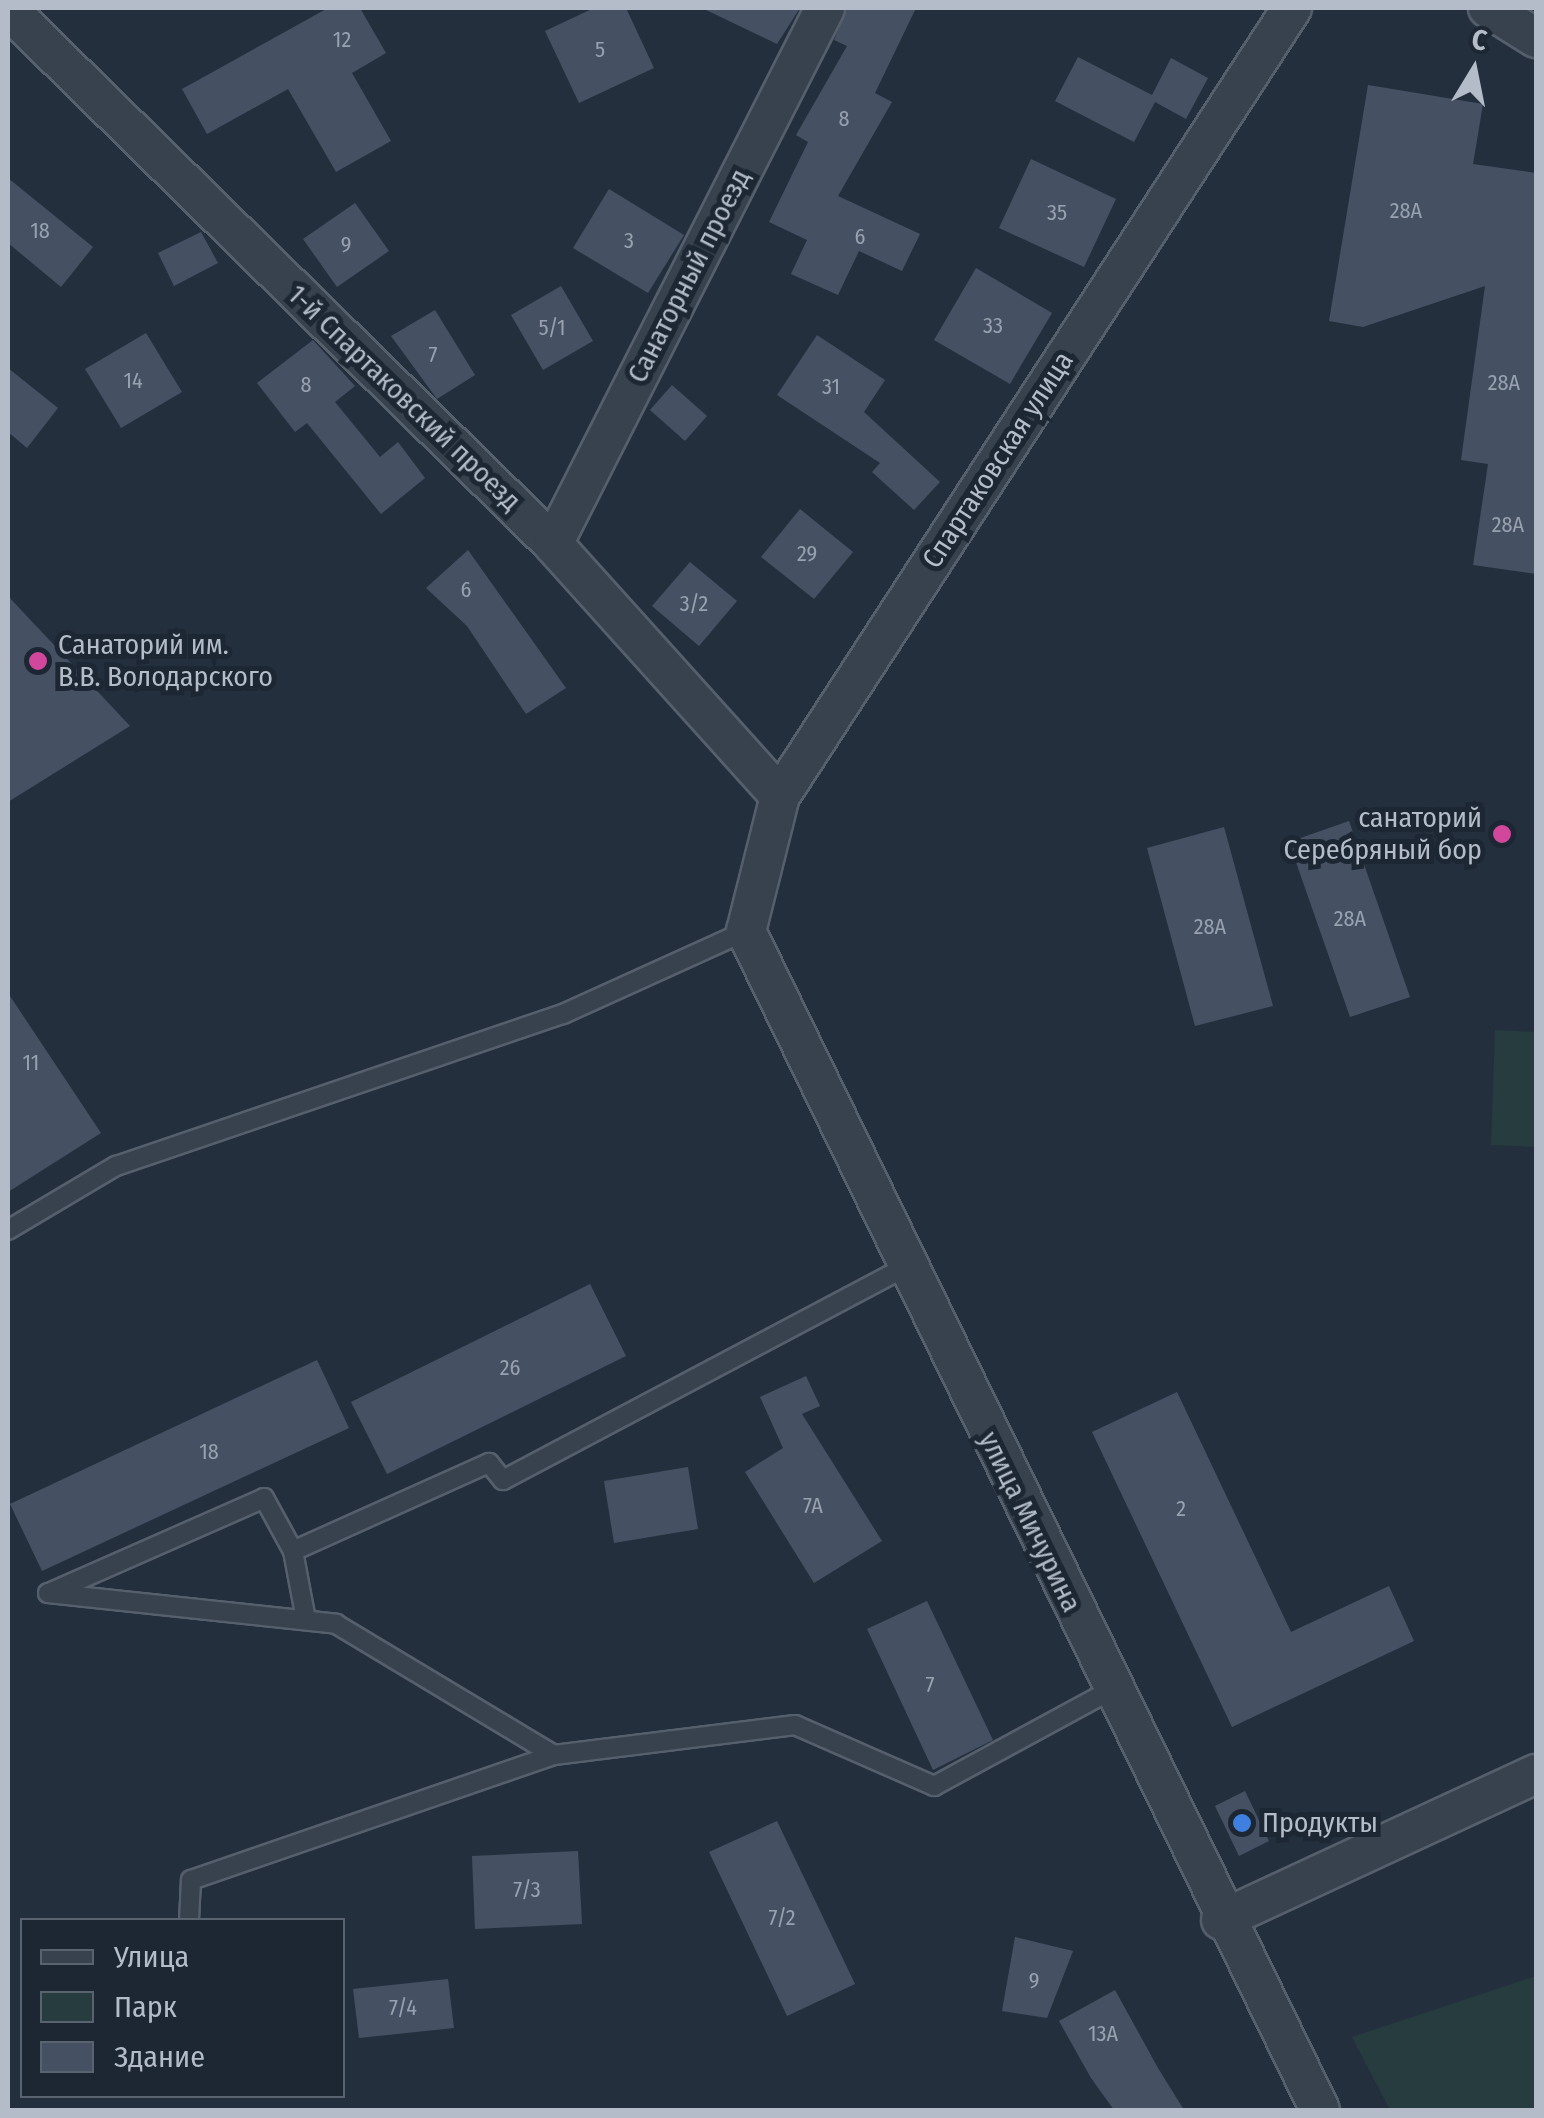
<!DOCTYPE html>
<meta charset="utf-8">
<style>
body{margin:0}
#map{position:relative;width:1544px;height:2118px;overflow:hidden;background:#242f3e;font-family:"Fira Sans Condensed",sans-serif}
div>[style]{position:absolute}
[style*='--x']{left:calc(var(--x)*1px);top:calc(var(--y)*1px);width:calc(var(--w)*1px);rotate:calc(var(--a)*1deg)}
.green>*{inset:0;background:#263c3f}
.building>*{inset:0;background:#455162}
.roads{filter:drop-shadow(2px 0 #565f6c) drop-shadow(-2px 0 #565f6c) drop-shadow(0 2px #565f6c) drop-shadow(0 -2px #565f6c)}
.service>*{height:18px;margin:-9px;padding:0 9px;transform-origin:9px;border-radius:9px;background:#38414e}
.minor>*{height:38px;margin:-19px;padding:0 19px;transform-origin:19px;border-radius:19px;background:#38414e}
.dots>*{width:28px;height:28px;translate:-50% -50%;box-sizing:border-box;border:5px solid #1d2633;border-radius:50%}
span{translate:-50% -50%;white-space:nowrap;text-align:center;line-height:1.15;-webkit-text-stroke:10px #1d2633;paint-order:stroke}
.number-label{font-size:22px;color:#98a1af}
.number-label span{-webkit-text-stroke-width:0}
.street-label{font-size:28px;color:#b4bcc9}
.poi-label{font-size:28px;color:#b4bcc9}
.left{translate:0 -50%;text-align:left}
.right{translate:-100% -50%;text-align:right}
.frame{position:absolute;inset:0;border:10px solid #b4bcc9;pointer-events:none}
.legend{position:absolute;left:20px;top:1918px;width:325px;height:180px;box-sizing:border-box;background:#1d2633;border:2px solid #59626f;margin:0;padding:12px 18px;list-style:none;font-size:30px;color:#b4bcc9}
.legend li{display:flex;align-items:center;gap:20px;height:50px}
.legend b{width:50px;border:2px solid #59626f}
.north{position:absolute;left:1424px;top:20px;width:100px;height:100px;-webkit-text-stroke:8px #1d2633;paint-order:stroke;rotate:10deg;font-size:28px;font-weight:700;line-height:40px;text-align:center;color:#b4bcc9}
.north::after{content:'';display:block;margin:auto;width:35px;height:45px;background:#b4bcc9;clip-path:polygon(50% 0,100% 100%,50% 72%,0 100%)}
</style>
<div id="map">
<div class="green">
<i style="clip-path:polygon(1495px 1030px,1536px 1032px,1536px 1147px,1491px 1145px)"></i>
<i style="clip-path:polygon(1536px 1976px,1536px 2110px,1390px 2110px,1352px 2037px)"></i>
</div>
<div class="building">
<i style="clip-path:polygon(328px 8px,360px 8px,386px 53px,352px 73px,391px 141px,336px 172px,288px 89px,207px 134px,182px 89px)"></i>
<i style="clip-path:polygon(594px 8px,626px 8px,654px 68px,579px 103px,545px 31px)"></i>
<i style="clip-path:polygon(702px 8px,800px 8px,777px 44px)"></i>
<i style="clip-path:polygon(847px 8px,916px 8px,875px 93px,892px 102px,838px 196px,920px 234px,902px 271px,859px 251px,838px 295px,791px 274px,807px 240px,769px 222px,808px 142px,796px 135px,847px 46px,834px 40px)"></i>
<i style="clip-path:polygon(1078px 57px,1152px 95px,1171px 58px,1208px 78px,1186px 119px,1155px 102px,1134px 142px,1055px 101px)"></i>
<i style="clip-path:polygon(1368px 85px,1483px 104px,1473px 164px,1536px 173px,1536px 574px,1473px 565px,1488px 464px,1461px 460px,1485px 286px,1363px 327px,1329px 321px)"></i>
<i style="clip-path:polygon(1031px 159px,1116px 199px,1084px 267px,999px 228px)"></i>
<i style="clip-path:polygon(8px 178px,93px 247px,61px 287px,8px 243px)"></i>
<i style="clip-path:polygon(609px 189px,684px 235px,648px 293px,573px 248px)"></i>
<i style="clip-path:polygon(355px 203px,389px 251px,337px 287px,303px 239px)"></i>
<i style="clip-path:polygon(201px 232px,218px 263px,174px 286px,158px 253px)"></i>
<i style="clip-path:polygon(976px 268px,1052px 313px,1010px 384px,934px 340px)"></i>
<i style="clip-path:polygon(561px 286px,593px 341px,543px 370px,511px 315px)"></i>
<i style="clip-path:polygon(435px 310px,475px 375px,437px 399px,391px 336px)"></i>
<i style="clip-path:polygon(146px 333px,182px 392px,121px 428px,85px 369px)"></i>
<i style="clip-path:polygon(817px 335px,885px 380px,864px 412px,940px 482px,914px 510px,872px 472px,880px 463px,777px 395px)"></i>
<i style="clip-path:polygon(313px 340px,355px 386px,335px 402px,380px 457px,398px 442px,425px 478px,381px 514px,307px 423px,295px 432px,257px 383px)"></i>
<i style="clip-path:polygon(8px 368px,58px 408px,27px 448px,8px 432px)"></i>
<i style="clip-path:polygon(672px 385px,707px 416px,685px 441px,650px 410px)"></i>
<i style="clip-path:polygon(800px 509px,853px 552px,814px 599px,761px 557px)"></i>
<i style="clip-path:polygon(468px 550px,566px 688px,526px 714px,467px 626px,426px 588px)"></i>
<i style="clip-path:polygon(690px 562px,737px 601px,699px 646px,652px 606px)"></i>
<i style="clip-path:polygon(8px 596px,130px 726px,8px 802px)"></i>
<i style="clip-path:polygon(1349px 821px,1410px 997px,1350px 1017px,1289px 842px)"></i>
<i style="clip-path:polygon(1224px 827px,1273px 1006px,1195px 1026px,1147px 848px)"></i>
<i style="clip-path:polygon(8px 993px,101px 1133px,8px 1192px)"></i>
<i style="clip-path:polygon(590px 1284px,626px 1356px,387px 1474px,351px 1402px)"></i>
<i style="clip-path:polygon(317px 1360px,349px 1428px,42px 1571px,10px 1504px)"></i>
<i style="clip-path:polygon(806px 1376px,820px 1406px,802px 1414px,882px 1541px,814px 1583px,745px 1472px,783px 1448px,760px 1397px)"></i>
<i style="clip-path:polygon(1177px 1392px,1291px 1632px,1389px 1586px,1414px 1641px,1232px 1727px,1092px 1432px)"></i>
<i style="clip-path:polygon(688px 1467px,698px 1529px,614px 1543px,604px 1481px)"></i>
<i style="clip-path:polygon(927px 1601px,993px 1740px,933px 1770px,867px 1629px)"></i>
<i style="clip-path:polygon(1245px 1791px,1269px 1841px,1239px 1856px,1215px 1806px)"></i>
<i style="clip-path:polygon(777px 1821px,855px 1984px,787px 2016px,709px 1852px)"></i>
<i style="clip-path:polygon(578px 1851px,582px 1924px,475px 1929px,472px 1856px)"></i>
<i style="clip-path:polygon(1015px 1937px,1073px 1951px,1047px 2018px,1002px 2011px)"></i>
<i style="clip-path:polygon(448px 1979px,454px 2028px,359px 2038px,353px 1989px)"></i>
<i style="clip-path:polygon(1115px 1990px,1158px 2068px,1184px 2110px,1114px 2110px,1091px 2078px,1059px 2021px)"></i>
</div>
<div class="roads">
<div class="service">
<i style="--x:8;--y:1230;--w:126;--a:-30.7"></i>
<i style="--x:116;--y:1166;--w:472;--a:-18.8"></i>
<i style="--x:563;--y:1014;--w:201;--a:-24.4"></i>
<i style="--x:293;--y:1551;--w:70;--a:79.3"></i>
<i style="--x:48;--y:1593;--w:290;--a:6.1"></i>
<i style="--x:336;--y:1624;--w:254;--a:31"></i>
<i style="--x:554;--y:1755;--w:243;--a:-7.1"></i>
<i style="--x:795;--y:1725;--w:152;--a:23.7"></i>
<i style="--x:934;--y:1786;--w:201;--a:-28.5"></i>
<i style="--x:49;--y:1593;--w:235;--a:-23.8"></i>
<i style="--x:264;--y:1498;--w:60;--a:61.3"></i>
<i style="--x:293;--y:1551;--w:215;--a:-24.2"></i>
<i style="--x:489;--y:1463;--w:22;--a:51"></i>
<i style="--x:503;--y:1480;--w:457;--a:-27.9"></i>
<i style="--x:189;--y:1920;--w:40;--a:-87.1"></i>
<i style="--x:191;--y:1880;--w:384;--a:-19"></i>
</div>
<div class="minor">
<i style="--x:1292;--y:8;--w:940;--a:123.01"></i>
<i style="--x:780;--y:796;--w:139;--a:104.1"></i>
<i style="--x:746;--y:931;--w:1311;--a:64.04"></i>
<i style="--x:1488;--y:8;--w:57;--a:32"></i>
<i style="--x:13;--y:14;--w:757;--a:44.46"></i>
<i style="--x:553;--y:544;--w:339;--a:48"></i>
<i style="--x:553;--y:544;--w:601;--a:-63.09"></i>
<i style="--x:1221;--y:1920;--w:347;--a:-24.9"></i>
</div>
</div>
<div class="dots">
<i style="left:38px;top:661px;background:#d1479c"></i>
<i style="left:1502px;top:834px;background:#d1479c"></i>
<i style="left:1242px;top:1823px;background:#3f7fe0"></i>
</div>
<div class="number-label">
<span style="left:342px;top:40px">12</span>
<span style="left:600px;top:50px">5</span>
<span style="left:844px;top:119px">8</span>
<span style="left:1406px;top:211px">28А</span>
<span style="left:1057px;top:213px">35</span>
<span style="left:40px;top:231px">18</span>
<span style="left:860px;top:237px">6</span>
<span style="left:629px;top:241px">3</span>
<span style="left:346px;top:245px">9</span>
<span style="left:993px;top:326px">33</span>
<span style="left:552px;top:328px">5/1</span>
<span style="left:433px;top:355px">7</span>
<span style="left:133px;top:381px">14</span>
<span style="left:1504px;top:383px">28А</span>
<span style="left:306px;top:385px">8</span>
<span style="left:831px;top:387px">31</span>
<span style="left:1508px;top:525px">28А</span>
<span style="left:807px;top:554px">29</span>
<span style="left:466px;top:590px">6</span>
<span style="left:694px;top:604px">3/2</span>
<span style="left:1350px;top:919px">28А</span>
<span style="left:1210px;top:927px">28А</span>
<span style="left:31px;top:1063px">11</span>
<span style="left:510px;top:1368px">26</span>
<span style="left:209px;top:1452px">18</span>
<span style="left:813px;top:1506px">7А</span>
<span style="left:1181px;top:1509px">2</span>
<span style="left:930px;top:1685px">7</span>
<span style="left:527px;top:1890px">7/3</span>
<span style="left:782px;top:1918px">7/2</span>
<span style="left:1034px;top:1981px">9</span>
<span style="left:403px;top:2008px">7/4</span>
<span style="left:1103px;top:2034px">13А</span>
</div>
<div class="street-label">
<span style="left:689px;top:276px;rotate:-63deg">Санаторный проезд</span>
<span style="left:404px;top:398px;rotate:44deg">1-й Спартаковский проезд</span>
<span style="left:998px;top:460px;rotate:-57deg">Спартаковская улица</span>
<span style="left:1030px;top:1522px;rotate:64deg">улица Мичурина</span>
</div>
<div class="poi-label">
<span class="left" style="left:58px;top:661px">Санаторий им.<br>В.В. Володарского</span>
<span class="right" style="left:1482px;top:834px">санаторий<br>Серебряный бор</span>
<span class="left" style="left:1262px;top:1823px">Продукты</span>
</div>
<div class="frame"></div>
<ul class="legend">
<li><b style="height:12px;background:#38414e"></b>Улица</li>
<li><b style="height:28px;background:#263c3f"></b>Парк</li>
<li><b style="height:28px;background:#455162"></b>Здание</li>
</ul>
<div class="north">С</div>
</div>
